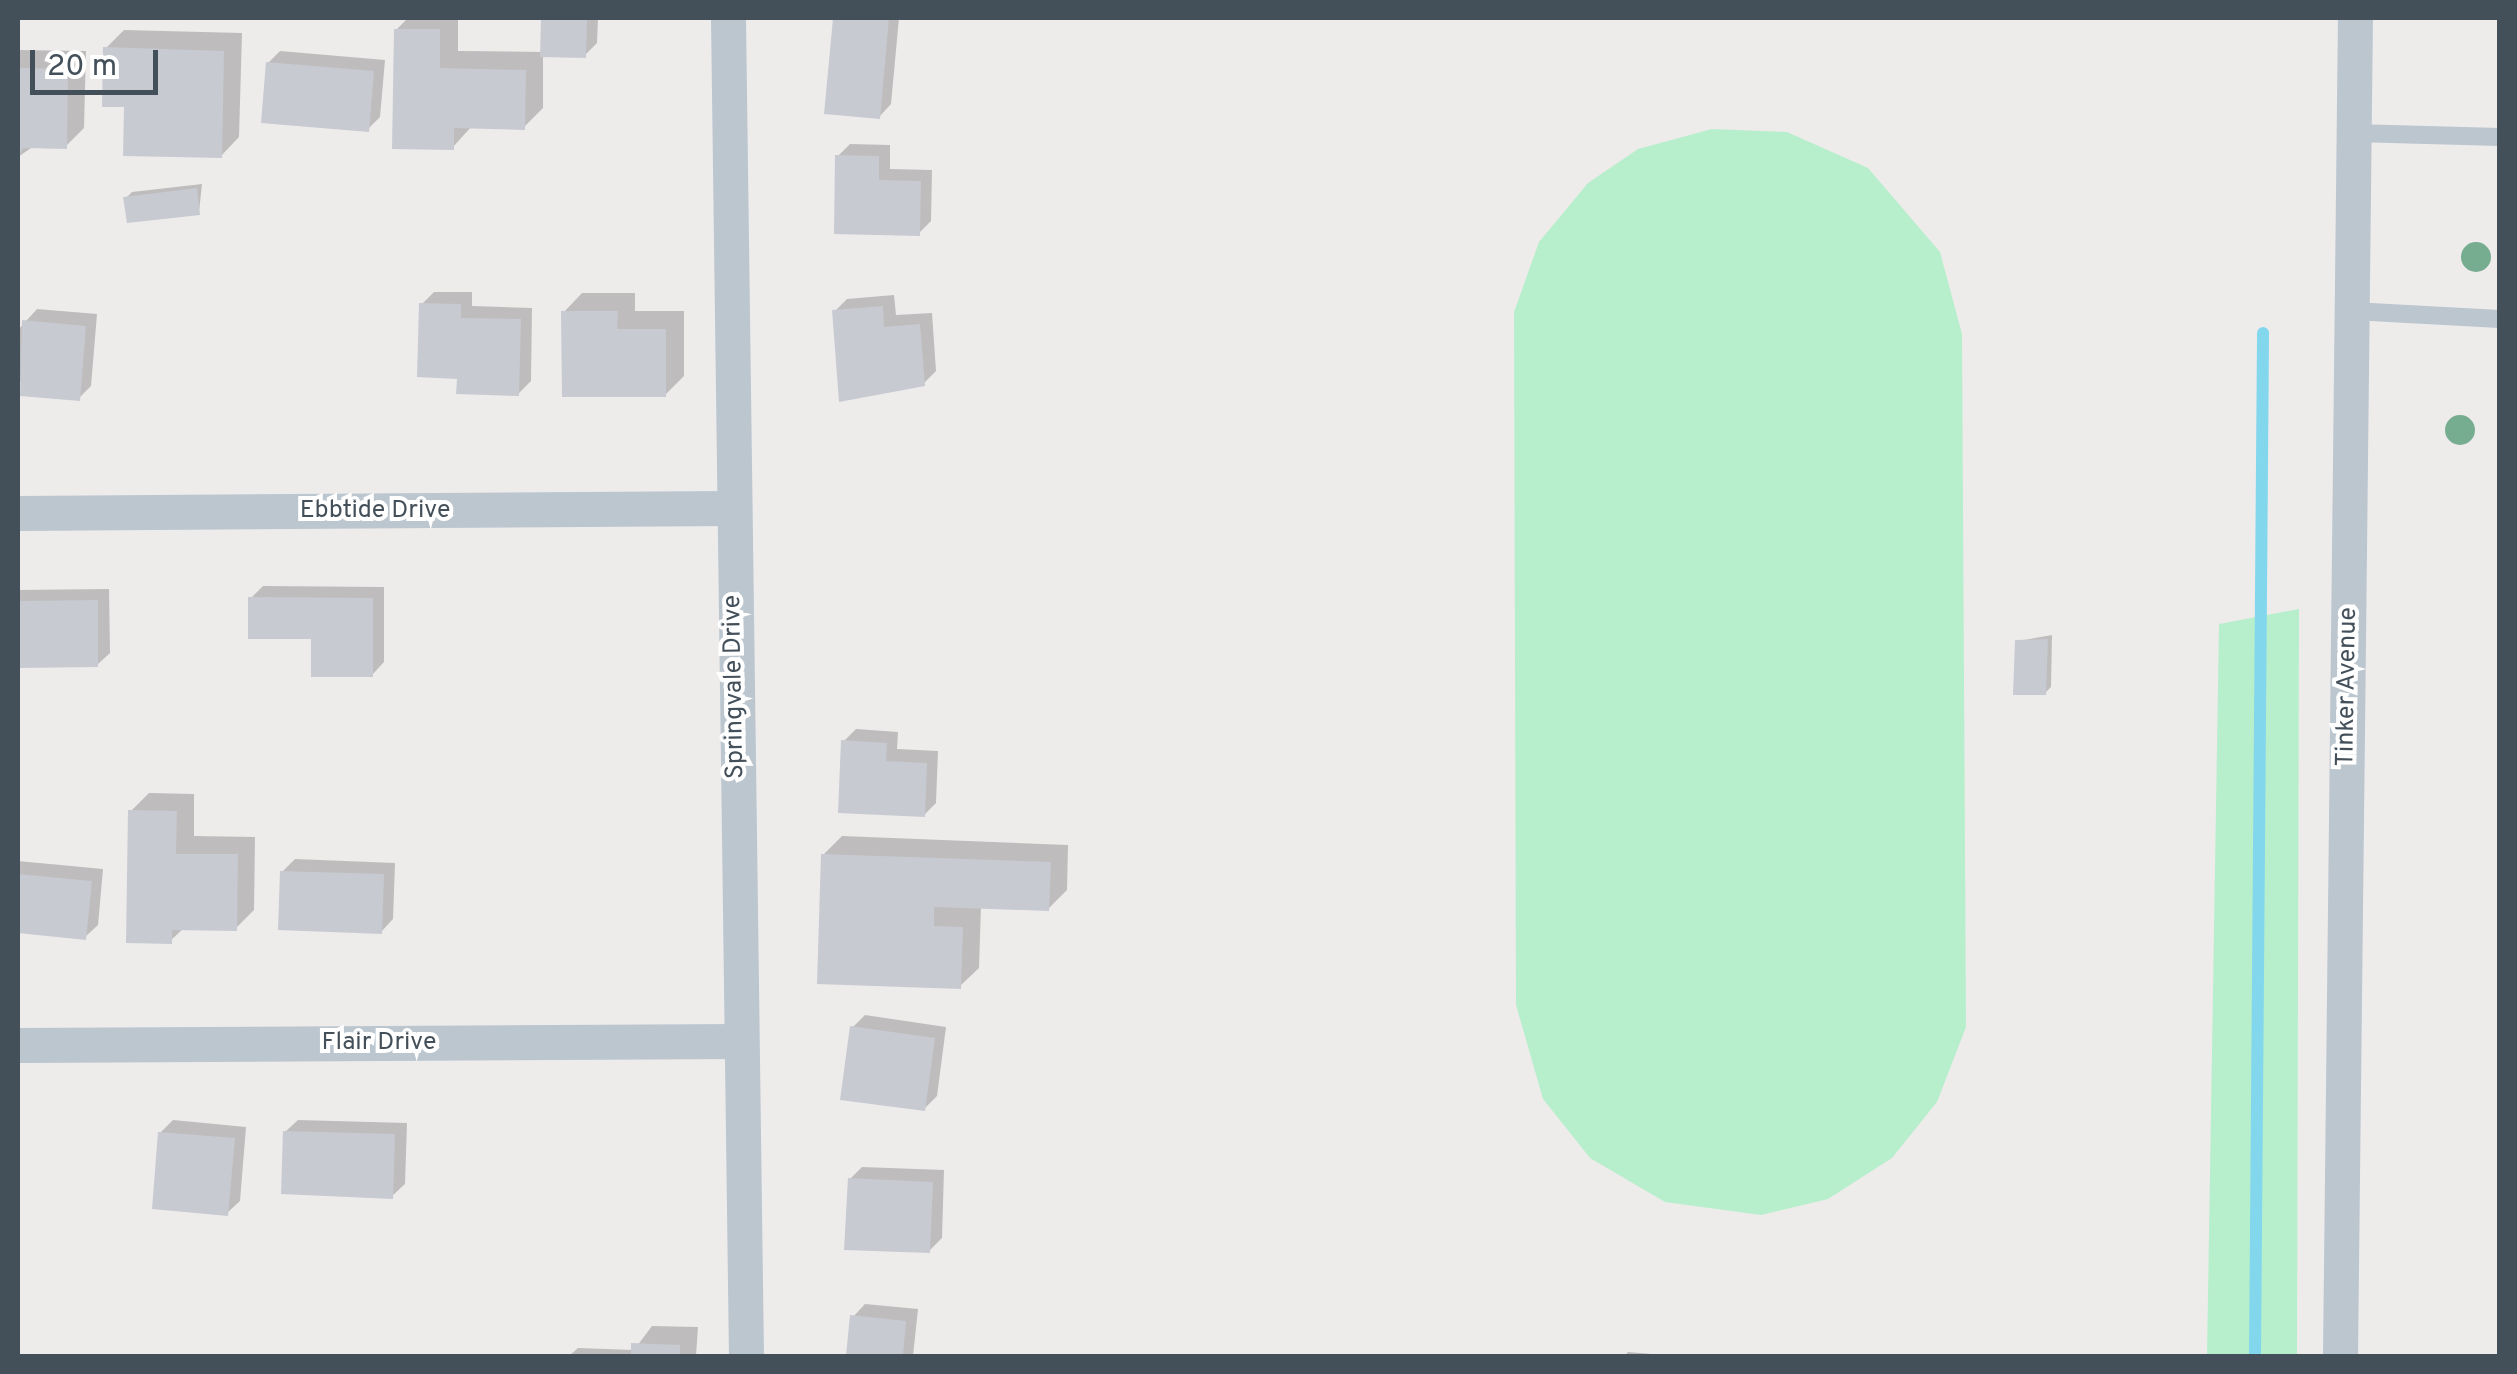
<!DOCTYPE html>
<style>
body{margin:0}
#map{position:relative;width:2517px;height:1374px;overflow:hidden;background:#eeebeb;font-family:Overpass,sans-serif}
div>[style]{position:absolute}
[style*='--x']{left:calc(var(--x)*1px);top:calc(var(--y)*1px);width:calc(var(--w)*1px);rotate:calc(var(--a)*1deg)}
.green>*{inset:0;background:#b7efcc}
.shadow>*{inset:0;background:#0003}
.stream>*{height:12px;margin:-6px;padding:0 6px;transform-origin:6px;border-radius:6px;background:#82d7ed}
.building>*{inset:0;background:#c8cad1}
.service>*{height:18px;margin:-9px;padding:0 9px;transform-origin:9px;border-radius:9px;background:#bbc6cf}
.minor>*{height:35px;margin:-17.5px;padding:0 17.5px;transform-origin:17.5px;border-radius:17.5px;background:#bbc6cf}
.trees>*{width:30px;height:30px;margin:-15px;border-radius:50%;background:#76ad91}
span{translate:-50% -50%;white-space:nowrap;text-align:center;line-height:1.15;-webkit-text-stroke:8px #fff;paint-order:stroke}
.street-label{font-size:25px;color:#434f59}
.frame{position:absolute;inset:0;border:20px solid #434f59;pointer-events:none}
.scale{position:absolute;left:30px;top:50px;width:128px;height:45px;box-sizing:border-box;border:5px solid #434f59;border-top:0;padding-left:12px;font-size:30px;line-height:35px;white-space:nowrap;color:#434f59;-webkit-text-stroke:8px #fff;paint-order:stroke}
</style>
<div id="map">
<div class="green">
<i style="clip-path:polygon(1712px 129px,1787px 132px,1868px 168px,1940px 252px,1962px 334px,1966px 1027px,1937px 1102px,1892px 1158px,1828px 1199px,1761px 1215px,1665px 1202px,1590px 1158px,1543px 1099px,1516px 1005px,1514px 312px,1539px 242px,1588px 183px,1638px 149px)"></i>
<i style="clip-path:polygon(2299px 609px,2297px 1356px,2207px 1356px,2219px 624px)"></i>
</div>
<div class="shadow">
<i style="clip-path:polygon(408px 18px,458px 18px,458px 51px,543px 52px,544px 18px,598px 18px,597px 43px,585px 55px,543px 54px,543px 108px,524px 127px,472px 126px,453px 147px,396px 30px)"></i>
<i style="clip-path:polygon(835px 18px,899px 18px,891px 104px,879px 117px,827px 111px)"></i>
<i style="clip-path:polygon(124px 30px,242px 33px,239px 137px,221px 156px,127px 105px,106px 48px)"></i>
<i style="clip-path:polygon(18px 50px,86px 51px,84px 128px,66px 146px,34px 146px,18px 157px)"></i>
<i style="clip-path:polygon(280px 51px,385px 60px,380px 117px,368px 129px,268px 63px)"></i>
<i style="clip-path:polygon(850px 144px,890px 145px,890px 169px,932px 170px,931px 221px,919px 233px,838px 156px)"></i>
<i style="clip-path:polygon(202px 184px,199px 212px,126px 198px,132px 192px)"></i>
<i style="clip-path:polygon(434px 292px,472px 292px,472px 306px,532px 308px,531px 381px,518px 394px,459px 376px,422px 304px)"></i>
<i style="clip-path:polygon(582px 293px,635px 293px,635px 311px,684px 311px,684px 376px,665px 395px,564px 312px)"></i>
<i style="clip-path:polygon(894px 295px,896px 315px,932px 313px,936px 371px,924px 383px,841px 399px,835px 311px,847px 299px)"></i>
<i style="clip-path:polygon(37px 309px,97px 314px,91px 386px,79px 398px,18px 381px,18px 330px)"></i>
<i style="clip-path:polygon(263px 586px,384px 587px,384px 662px,372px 675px,251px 598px)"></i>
<i style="clip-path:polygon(109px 589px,110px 653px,97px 665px,18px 665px,18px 590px)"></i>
<i style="clip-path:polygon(2052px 635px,2051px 687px,2045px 693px,2018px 641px)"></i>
<i style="clip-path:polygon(856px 729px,898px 732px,897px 749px,938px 751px,936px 803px,924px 815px,844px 741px)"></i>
<i style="clip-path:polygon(149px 793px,194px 794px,194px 836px,255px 837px,254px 910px,236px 928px,184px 928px,170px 941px,131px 811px)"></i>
<i style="clip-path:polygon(842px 836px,1068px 845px,1067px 890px,1048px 909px,981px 906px,979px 968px,960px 986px,823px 855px)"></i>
<i style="clip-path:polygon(295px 859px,395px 863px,393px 919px,381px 932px,282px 872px)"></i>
<i style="clip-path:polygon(18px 861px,103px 869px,98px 925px,85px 937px,18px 930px)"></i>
<i style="clip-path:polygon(865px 1015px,946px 1027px,937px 1096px,924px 1109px,852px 1028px)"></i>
<i style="clip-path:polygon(173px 1120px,246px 1127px,240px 1201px,227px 1213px,160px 1133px)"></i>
<i style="clip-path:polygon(298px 1120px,407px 1123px,405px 1184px,392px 1196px,285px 1132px)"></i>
<i style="clip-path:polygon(862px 1167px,944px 1170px,942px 1238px,929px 1251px,850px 1179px)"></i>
<i style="clip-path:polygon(865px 1304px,918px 1309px,913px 1356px,849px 1356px,853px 1317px)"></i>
<i style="clip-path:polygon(652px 1326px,698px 1327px,696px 1356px,569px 1356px,578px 1348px,634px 1350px)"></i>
<i style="clip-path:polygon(1628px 1352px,1676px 1356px,1624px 1356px)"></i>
</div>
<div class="stream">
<i style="--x:2255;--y:1356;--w:1023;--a:-89.55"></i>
</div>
<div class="building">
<i style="clip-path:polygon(541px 18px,587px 18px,586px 58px,540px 57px)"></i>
<i style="clip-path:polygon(833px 18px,889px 18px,880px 119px,824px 114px)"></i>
<i style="clip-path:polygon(394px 29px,440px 29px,440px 68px,526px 70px,525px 130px,454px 128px,454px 150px,392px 149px)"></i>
<i style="clip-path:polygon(103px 47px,224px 51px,222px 158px,123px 156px,124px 107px,102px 107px)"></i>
<i style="clip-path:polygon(266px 62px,374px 71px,369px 132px,261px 123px)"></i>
<i style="clip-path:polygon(18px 68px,68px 69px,67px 149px,23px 148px,18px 159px)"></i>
<i style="clip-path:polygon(835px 155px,879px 156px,879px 180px,921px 181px,920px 236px,834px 234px)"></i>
<i style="clip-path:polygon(197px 188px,200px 215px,127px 223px,123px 197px)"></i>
<i style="clip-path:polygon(419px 303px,461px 304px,461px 318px,521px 319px,519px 396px,456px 394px,457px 379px,417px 377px)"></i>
<i style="clip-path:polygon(883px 306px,884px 327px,920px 324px,925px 386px,839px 402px,832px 310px)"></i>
<i style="clip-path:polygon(561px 311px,618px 311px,617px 329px,666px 329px,666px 397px,562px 397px)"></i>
<i style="clip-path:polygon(22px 320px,86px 326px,80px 401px,20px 396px)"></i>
<i style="clip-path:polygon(248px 597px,373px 598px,373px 677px,311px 677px,311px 639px,248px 639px)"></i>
<i style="clip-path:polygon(98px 600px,98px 667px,18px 668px,18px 601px)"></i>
<i style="clip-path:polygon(2048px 639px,2046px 695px,2013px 695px,2015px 640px)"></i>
<i style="clip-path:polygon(841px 740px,887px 743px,886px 761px,927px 763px,925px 817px,838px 813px)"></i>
<i style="clip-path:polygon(128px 810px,177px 811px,176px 854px,238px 854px,237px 931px,172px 930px,172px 944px,126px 943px)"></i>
<i style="clip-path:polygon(821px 854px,1051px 862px,1049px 911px,934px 907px,934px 926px,963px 927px,961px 989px,817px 984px)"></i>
<i style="clip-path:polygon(280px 871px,384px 874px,382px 934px,278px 930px)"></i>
<i style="clip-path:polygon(18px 874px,92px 881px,86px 940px,18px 933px)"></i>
<i style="clip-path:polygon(850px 1026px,935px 1038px,925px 1111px,840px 1100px)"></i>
<i style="clip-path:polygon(283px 1131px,395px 1134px,393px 1199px,281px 1194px)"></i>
<i style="clip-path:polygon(158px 1132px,235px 1138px,228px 1216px,152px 1209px)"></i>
<i style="clip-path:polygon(848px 1178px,933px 1182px,930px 1253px,844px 1250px)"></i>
<i style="clip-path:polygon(850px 1315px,906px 1321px,903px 1356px,846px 1356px)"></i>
<i style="clip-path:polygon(631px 1343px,680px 1345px,680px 1356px,631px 1356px)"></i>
</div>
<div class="service">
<i style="--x:2354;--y:133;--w:146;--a:1.6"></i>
<i style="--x:2352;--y:311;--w:148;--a:3.1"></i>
</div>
<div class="minor">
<i style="--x:728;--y:18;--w:1338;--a:89.23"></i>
<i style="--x:18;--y:513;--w:714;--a:-0.4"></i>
<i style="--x:18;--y:1045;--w:723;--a:-0.32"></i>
<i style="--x:2340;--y:1356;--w:1338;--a:-89.36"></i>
</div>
<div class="trees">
<i style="left:2476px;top:257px"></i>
<i style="left:2460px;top:430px"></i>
</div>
<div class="street-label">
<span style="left:375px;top:511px">Ebbtide Drive</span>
<span style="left:735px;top:687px;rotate:-91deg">Springvale Drive</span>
<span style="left:2348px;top:687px;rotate:-89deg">Tinker Avenue</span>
<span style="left:379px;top:1043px">Flair Drive</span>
</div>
<div class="frame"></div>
<div class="scale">20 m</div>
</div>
